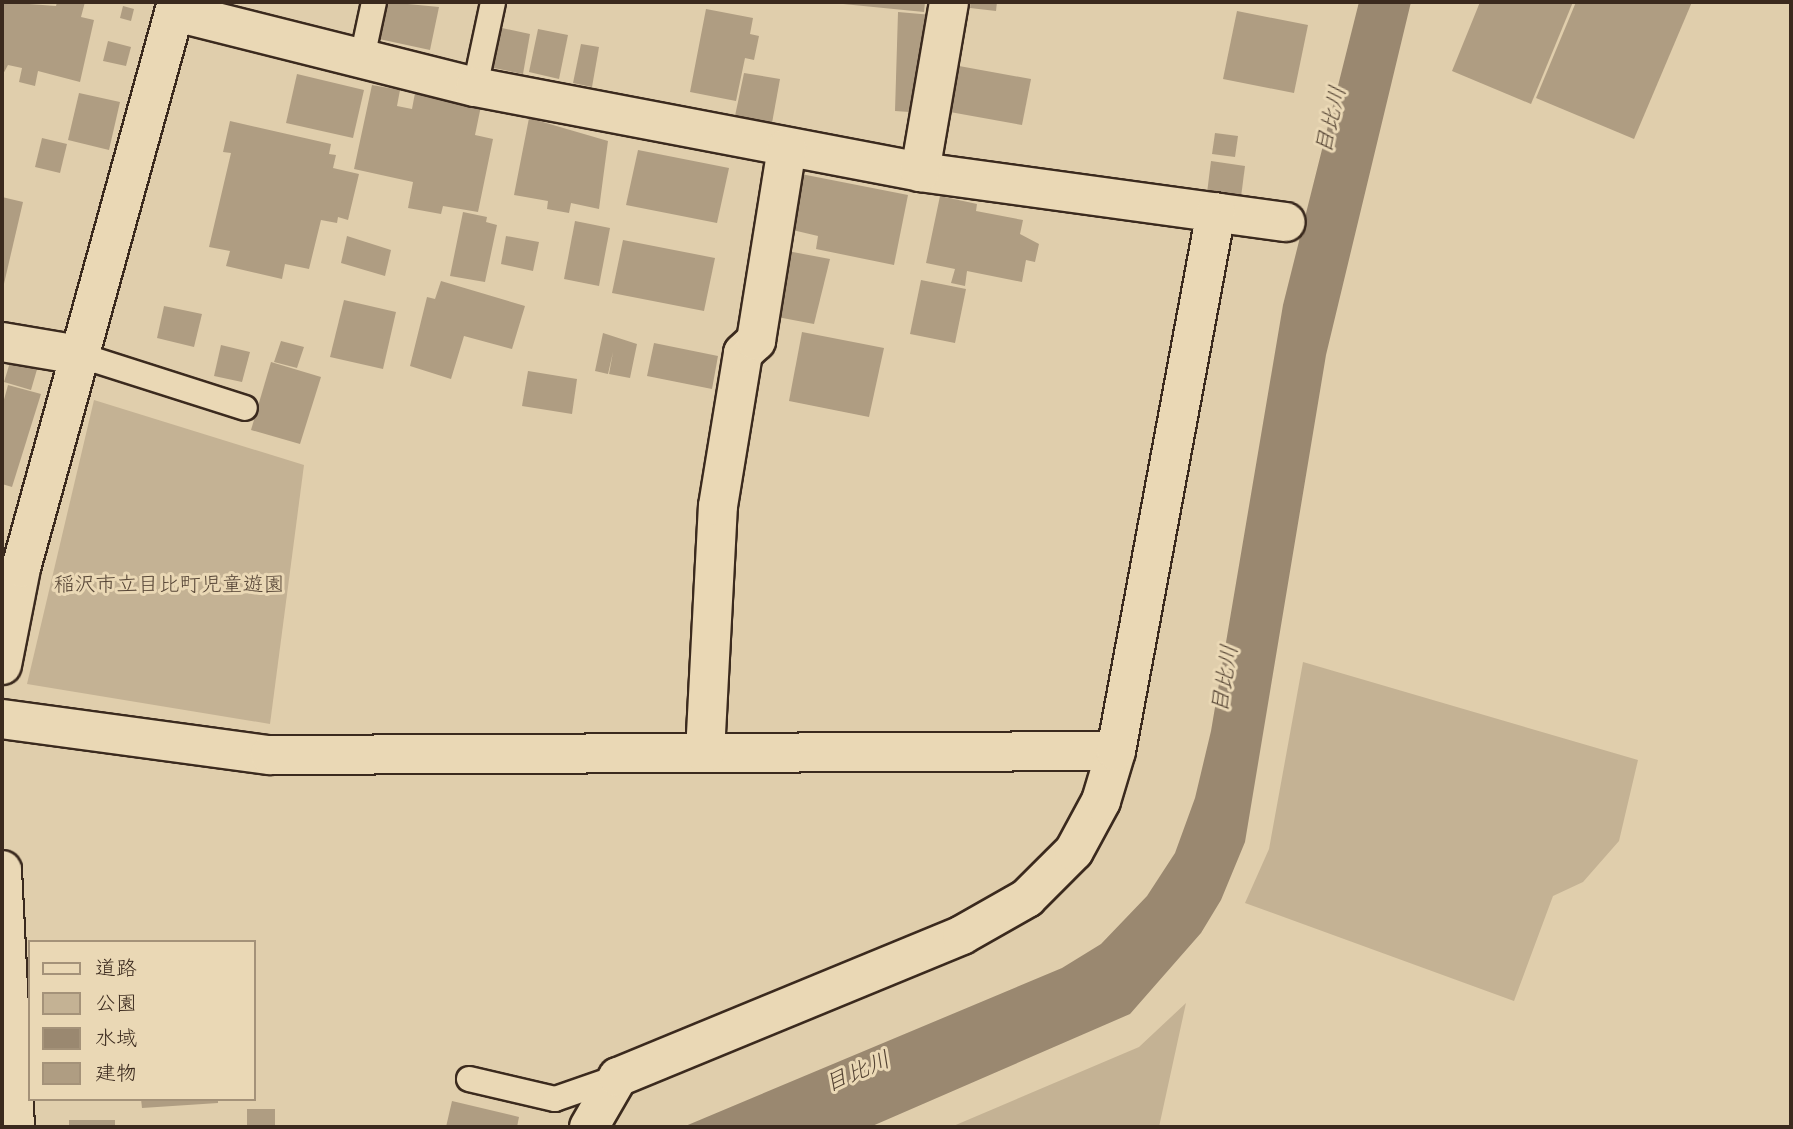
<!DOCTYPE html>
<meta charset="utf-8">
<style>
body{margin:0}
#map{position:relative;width:1793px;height:1129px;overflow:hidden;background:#e0ceac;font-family:Kalam,"Klee One",sans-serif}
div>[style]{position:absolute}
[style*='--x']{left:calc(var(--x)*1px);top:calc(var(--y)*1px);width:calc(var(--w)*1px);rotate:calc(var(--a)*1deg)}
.green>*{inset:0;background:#c4b294}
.water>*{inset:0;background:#9a8870}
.building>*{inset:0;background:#af9d82}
.roads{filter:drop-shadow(2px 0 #3b2a1e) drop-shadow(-2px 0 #3b2a1e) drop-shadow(0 2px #3b2a1e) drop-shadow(0 -2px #3b2a1e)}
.lane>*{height:24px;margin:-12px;padding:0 12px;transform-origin:12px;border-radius:12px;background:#ead8b5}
.street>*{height:38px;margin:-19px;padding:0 19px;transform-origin:19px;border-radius:19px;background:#ead8b5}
span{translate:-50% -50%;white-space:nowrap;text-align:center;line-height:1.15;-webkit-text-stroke:6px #ead8b5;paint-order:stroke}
.park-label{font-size:21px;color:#564536}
.water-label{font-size:23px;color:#534232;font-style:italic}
.frame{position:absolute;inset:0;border:4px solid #3b2a1e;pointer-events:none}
.legend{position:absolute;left:28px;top:940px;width:228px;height:161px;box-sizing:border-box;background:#ead8b5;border:2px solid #a49279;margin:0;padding:9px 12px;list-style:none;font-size:21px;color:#3b2a1e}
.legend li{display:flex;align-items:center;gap:14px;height:35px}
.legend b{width:35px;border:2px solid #a49279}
</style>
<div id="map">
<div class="green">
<i style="clip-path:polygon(94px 400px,304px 465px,270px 724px,27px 684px)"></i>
<i style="clip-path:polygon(1303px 662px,1638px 760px,1619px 841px,1583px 882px,1553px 896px,1514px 1001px,1245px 903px,1269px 849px)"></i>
<i style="clip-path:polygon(1186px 1003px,1159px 1127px,951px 1127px,1139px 1047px)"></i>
</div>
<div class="water">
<i style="clip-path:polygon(1359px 2px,1411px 2px,1326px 355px,1245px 842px,1221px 900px,1201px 933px,1130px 1014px,870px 1127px,683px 1127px,1062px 968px,1101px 944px,1147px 896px,1175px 853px,1195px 798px,1211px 731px,1283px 305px)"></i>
</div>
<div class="building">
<i style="clip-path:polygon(2px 2px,56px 6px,57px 2px,85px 2px,81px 17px,94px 20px,80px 82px,38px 71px,35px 86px,19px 82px,22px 68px,8px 65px,2px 76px)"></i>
<i style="clip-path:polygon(387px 2px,439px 7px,430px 50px,379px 39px)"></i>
<i style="clip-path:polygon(823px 2px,925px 2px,924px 12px)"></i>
<i style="clip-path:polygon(971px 2px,997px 2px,996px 11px,970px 8px)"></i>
<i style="clip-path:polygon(1480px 2px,1573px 2px,1531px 104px,1452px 71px)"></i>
<i style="clip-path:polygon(1576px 2px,1692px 2px,1634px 139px,1536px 98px)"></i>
<i style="clip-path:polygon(123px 6px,134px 9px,131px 21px,120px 18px)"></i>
<i style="clip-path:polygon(706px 9px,753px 18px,750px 34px,759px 36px,754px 60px,745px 58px,736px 101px,690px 92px)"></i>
<i style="clip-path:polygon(1237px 11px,1308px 25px,1294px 93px,1223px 79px)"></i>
<i style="clip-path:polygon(898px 12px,932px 15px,924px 113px,895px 111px)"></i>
<i style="clip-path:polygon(497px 27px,530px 34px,523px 74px,489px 67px)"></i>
<i style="clip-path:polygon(538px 29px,568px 35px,559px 79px,529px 72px)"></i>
<i style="clip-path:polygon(108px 41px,131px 47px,126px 66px,103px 61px)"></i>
<i style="clip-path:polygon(581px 44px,599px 47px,592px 87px,573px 83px)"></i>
<i style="clip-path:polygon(959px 66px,1031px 79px,1022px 125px,950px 112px)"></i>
<i style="clip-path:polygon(744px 73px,780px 79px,772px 123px,735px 116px)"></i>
<i style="clip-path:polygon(297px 74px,364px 90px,353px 138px,286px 123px)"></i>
<i style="clip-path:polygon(372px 85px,400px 90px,397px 106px,412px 109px,415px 93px,481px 106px,475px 135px,493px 139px,478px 212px,443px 206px,441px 214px,408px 208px,413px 182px,354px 169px)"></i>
<i style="clip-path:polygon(79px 93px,120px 102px,109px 150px,68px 140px)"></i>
<i style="clip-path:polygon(529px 118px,608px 141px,599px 209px,571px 203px,569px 213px,547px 209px,548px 201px,514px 195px)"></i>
<i style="clip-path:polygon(230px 121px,331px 144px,329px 154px,336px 155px,333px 168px,359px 174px,348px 220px,338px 217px,337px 223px,321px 220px,309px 269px,285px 264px,282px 279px,226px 266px,230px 251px,209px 247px,231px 153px,223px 152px)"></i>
<i style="clip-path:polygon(1215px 133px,1238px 136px,1235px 157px,1212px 154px)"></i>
<i style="clip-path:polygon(42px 138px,67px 144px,60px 173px,35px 167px)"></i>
<i style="clip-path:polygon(638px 150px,729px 168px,717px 223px,626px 205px)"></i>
<i style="clip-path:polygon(1211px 161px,1245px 166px,1241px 197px,1207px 193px)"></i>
<i style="clip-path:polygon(796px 173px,908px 195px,894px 265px,816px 249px,818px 236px,784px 228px)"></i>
<i style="clip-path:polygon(940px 196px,977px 204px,976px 211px,1023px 220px,1020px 234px,1039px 244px,1035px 262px,1026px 260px,1022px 282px,967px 271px,965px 286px,951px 283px,955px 269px,926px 263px)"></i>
<i style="clip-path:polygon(2px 197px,23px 202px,3px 288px,2px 288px)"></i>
<i style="clip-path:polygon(463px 212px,487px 217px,486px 222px,497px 225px,485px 282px,450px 276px)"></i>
<i style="clip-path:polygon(575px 221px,610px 228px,599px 286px,564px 279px)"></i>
<i style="clip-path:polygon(347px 236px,391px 250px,385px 276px,341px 263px)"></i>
<i style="clip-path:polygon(506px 236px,539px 242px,533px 271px,501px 264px)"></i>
<i style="clip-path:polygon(623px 240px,715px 258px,704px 311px,612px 293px)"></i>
<i style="clip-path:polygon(782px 250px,830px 259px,814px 324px,772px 316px)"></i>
<i style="clip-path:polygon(921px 280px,966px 289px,955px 343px,910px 334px)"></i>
<i style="clip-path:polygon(441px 281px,525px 306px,512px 349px,464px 336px,451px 379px,410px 366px,427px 297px,435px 299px)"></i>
<i style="clip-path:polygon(344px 300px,396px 312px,383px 369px,330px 357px)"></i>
<i style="clip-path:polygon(164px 306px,202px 314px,194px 347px,157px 338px)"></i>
<i style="clip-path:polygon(802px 332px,884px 348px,869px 417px,789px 401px)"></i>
<i style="clip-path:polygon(603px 333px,637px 344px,630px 378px,609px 374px,613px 352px,608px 374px,595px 371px)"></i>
<i style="clip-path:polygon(281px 341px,304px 347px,297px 368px,274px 362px)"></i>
<i style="clip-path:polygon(654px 343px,718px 356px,712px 389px,647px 376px)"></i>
<i style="clip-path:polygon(221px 345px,250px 352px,242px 382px,214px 376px)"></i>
<i style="clip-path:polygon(11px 359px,38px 366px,31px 390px,4px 382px)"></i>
<i style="clip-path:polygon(271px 362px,321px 377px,300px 444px,251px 430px)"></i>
<i style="clip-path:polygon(528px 371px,577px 379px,572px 414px,522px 406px)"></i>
<i style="clip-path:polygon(8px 385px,41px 394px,12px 487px,2px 484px,2px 407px)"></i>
<i style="clip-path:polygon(141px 1099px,218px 1099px,218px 1103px,142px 1108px)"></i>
<i style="clip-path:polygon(452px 1101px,519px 1117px,517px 1127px,446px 1127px)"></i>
<i style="clip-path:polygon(247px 1109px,275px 1109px,275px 1127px,247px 1127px)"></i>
<i style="clip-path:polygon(69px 1120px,115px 1120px,115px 1127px,69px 1127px)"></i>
</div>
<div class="roads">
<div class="lane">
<i style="--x:362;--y:58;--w:57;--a:-77.9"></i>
<i style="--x:475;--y:87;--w:87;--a:-78"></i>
<i style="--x:79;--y:355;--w:174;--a:17.7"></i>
<i style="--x:469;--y:1079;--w:88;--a:13.1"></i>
<i style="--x:555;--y:1099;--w:67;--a:-19.2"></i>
</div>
<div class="street">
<i style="--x:176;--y:12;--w:308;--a:14.1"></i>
<i style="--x:475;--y:87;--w:453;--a:10.8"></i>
<i style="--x:920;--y:172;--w:369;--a:7.8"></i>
<i style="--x:920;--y:172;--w:172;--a:-80.3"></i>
<i style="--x:2;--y:342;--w:78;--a:9.6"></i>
<i style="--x:2;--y:665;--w:99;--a:-78.9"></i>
<i style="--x:21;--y:568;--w:587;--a:-74.59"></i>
<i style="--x:2;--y:719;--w:270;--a:7.7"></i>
<i style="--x:270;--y:755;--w:846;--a:-0.27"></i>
<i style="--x:705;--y:753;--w:247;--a:-87"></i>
<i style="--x:718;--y:506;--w:155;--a:-80.7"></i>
<i style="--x:743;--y:353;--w:18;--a:-43"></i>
<i style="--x:756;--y:341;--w:196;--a:-80.9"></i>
<i style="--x:2;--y:870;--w:257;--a:87.1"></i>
<i style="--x:589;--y:1127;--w:58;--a:-59.9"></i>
<i style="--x:618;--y:1077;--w:372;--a:-22.4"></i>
<i style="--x:962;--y:935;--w:75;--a:-29.6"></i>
<i style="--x:1027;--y:898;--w:66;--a:-45"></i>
<i style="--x:1074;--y:851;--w:57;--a:-61.6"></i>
<i style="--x:1101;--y:801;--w:52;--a:-73.3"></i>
<i style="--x:1116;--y:751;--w:548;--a:-79.49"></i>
</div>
</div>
<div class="park-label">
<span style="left:169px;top:586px">稲沢市立目比町児童遊園</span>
</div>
<div class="water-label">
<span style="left:1332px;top:120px;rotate:-77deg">目比川</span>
<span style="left:1226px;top:679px;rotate:-81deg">目比川</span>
<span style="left:858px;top:1073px;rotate:-23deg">目比川</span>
</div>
<div class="frame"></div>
<ul class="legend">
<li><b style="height:9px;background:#ead8b5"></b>道路</li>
<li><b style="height:19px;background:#c4b294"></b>公園</li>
<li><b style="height:19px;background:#9a8870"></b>水域</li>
<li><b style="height:19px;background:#af9d82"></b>建物</li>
</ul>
</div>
